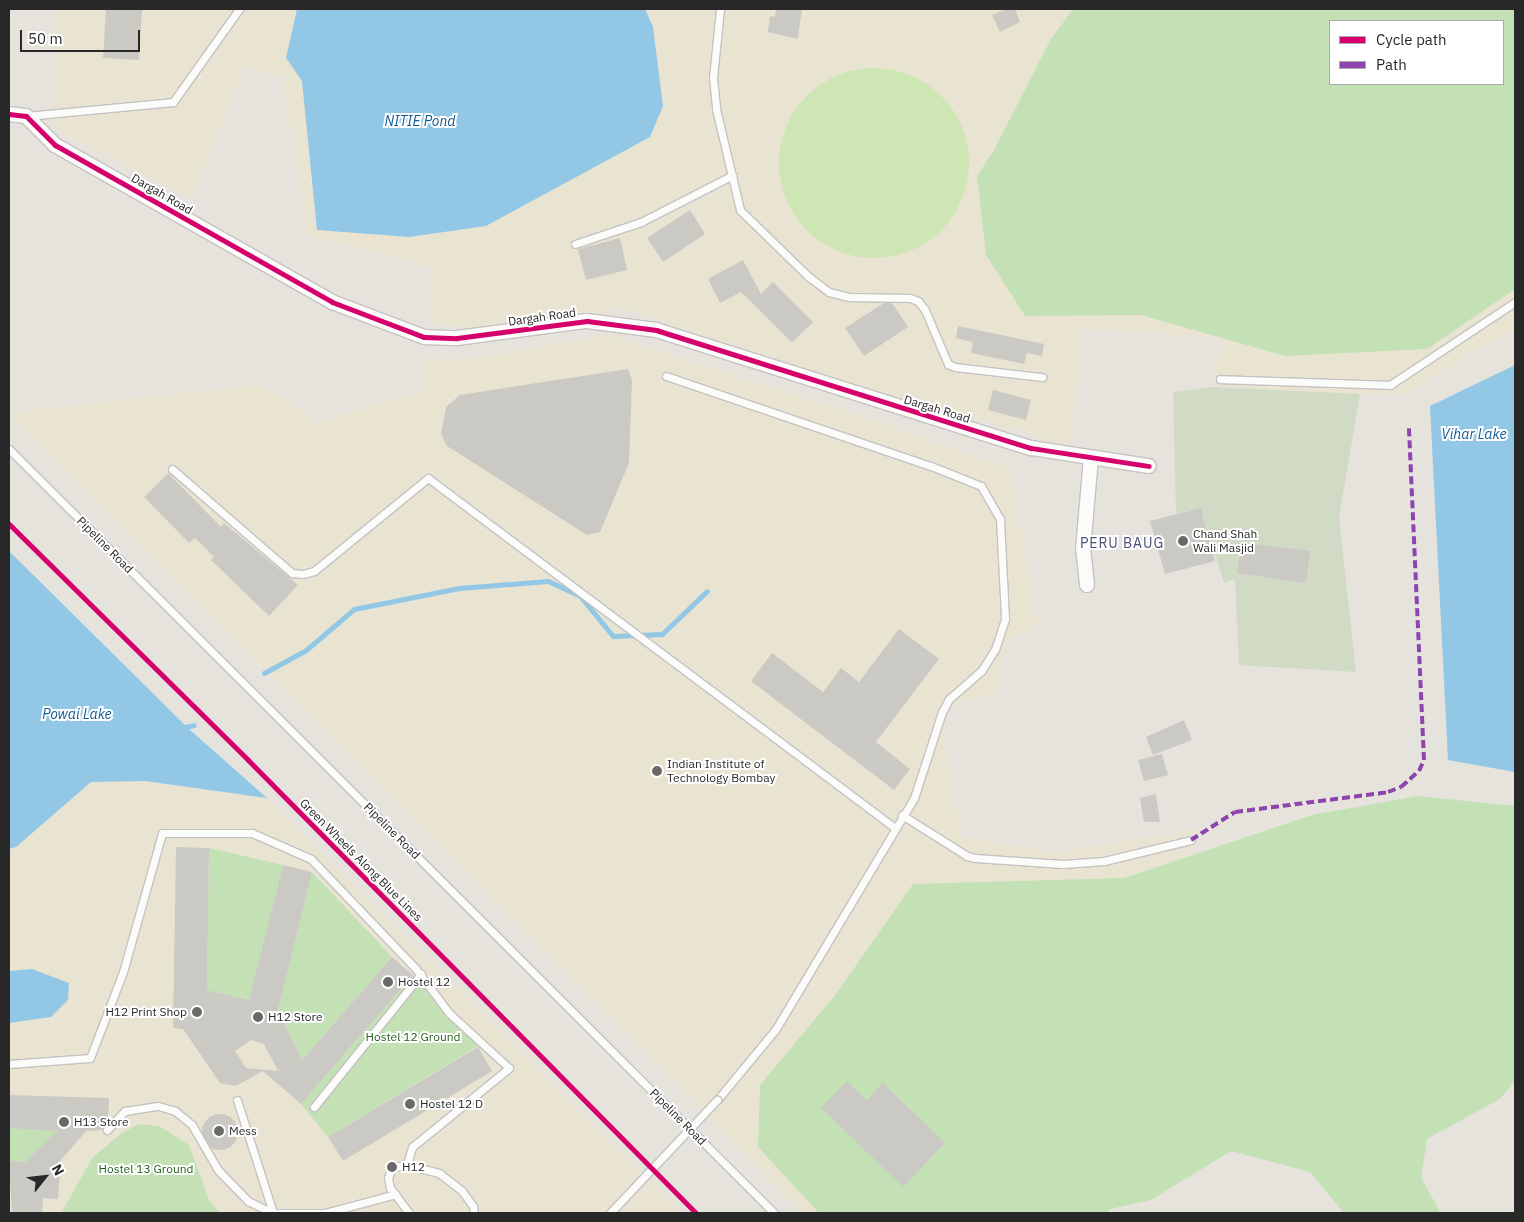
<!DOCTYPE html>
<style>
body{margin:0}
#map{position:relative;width:1524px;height:1222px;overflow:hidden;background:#e6e3dd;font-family:"IBM Plex Sans",sans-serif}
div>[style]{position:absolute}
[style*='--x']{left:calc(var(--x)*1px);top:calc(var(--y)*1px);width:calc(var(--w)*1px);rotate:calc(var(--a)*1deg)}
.education>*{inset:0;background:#e9e4d2}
.green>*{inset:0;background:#c4e1b6}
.cemetery>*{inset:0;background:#d0dac5}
.pitch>*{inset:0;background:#cee5b4}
.round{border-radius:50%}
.water>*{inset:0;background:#92c8e6}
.stream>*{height:5px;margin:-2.5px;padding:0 2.5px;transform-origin:2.5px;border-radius:2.5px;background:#92c8e6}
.building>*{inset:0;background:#cbc9c4}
.roads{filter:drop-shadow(1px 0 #c4c2c2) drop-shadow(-1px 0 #c4c2c2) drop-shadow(0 1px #c4c2c2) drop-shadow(0 -1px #c4c2c2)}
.lane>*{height:7px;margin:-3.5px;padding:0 3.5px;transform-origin:3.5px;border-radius:3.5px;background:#fbfbfa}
.street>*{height:14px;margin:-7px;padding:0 7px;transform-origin:7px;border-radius:7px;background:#fbfbfa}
.bridges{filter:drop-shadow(1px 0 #c4c2c2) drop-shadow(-1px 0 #c4c2c2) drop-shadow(0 1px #c4c2c2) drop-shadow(0 -1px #c4c2c2)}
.lane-bridge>*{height:7px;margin:-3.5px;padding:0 3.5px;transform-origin:3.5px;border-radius:3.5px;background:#fbfbfa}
.quiet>*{height:4px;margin-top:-2px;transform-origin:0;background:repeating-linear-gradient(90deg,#8e44ad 0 8px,transparent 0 12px)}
.cycleway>*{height:5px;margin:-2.5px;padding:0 2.5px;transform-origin:2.5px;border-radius:2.5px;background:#d6006c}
.dots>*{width:14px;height:14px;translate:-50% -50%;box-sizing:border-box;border:2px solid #fff;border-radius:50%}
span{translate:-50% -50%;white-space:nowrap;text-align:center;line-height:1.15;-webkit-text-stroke:4px #fff;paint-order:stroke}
.street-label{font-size:12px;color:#282828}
.poi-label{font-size:12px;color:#282828}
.left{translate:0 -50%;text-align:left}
.right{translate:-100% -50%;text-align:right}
.park-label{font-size:12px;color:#23611b}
.water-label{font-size:14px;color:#115992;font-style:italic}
.neighbourhood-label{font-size:14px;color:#4a4d76;letter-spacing:1px}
.frame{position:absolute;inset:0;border:10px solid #282828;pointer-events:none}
.legend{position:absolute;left:1329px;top:20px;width:175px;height:65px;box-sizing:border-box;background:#fff;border:1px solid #a9a9a9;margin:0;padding:6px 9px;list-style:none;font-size:15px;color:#282828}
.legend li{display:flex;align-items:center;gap:10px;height:25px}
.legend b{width:25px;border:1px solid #a9a9a9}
.north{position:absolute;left:20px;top:1152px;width:50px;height:50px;-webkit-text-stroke:4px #fff;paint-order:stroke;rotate:61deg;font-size:14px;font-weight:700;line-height:20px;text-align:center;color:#282828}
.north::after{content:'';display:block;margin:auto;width:18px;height:22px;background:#282828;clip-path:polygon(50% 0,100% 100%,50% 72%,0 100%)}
.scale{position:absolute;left:20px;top:30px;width:120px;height:22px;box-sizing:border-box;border:2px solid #282828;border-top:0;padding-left:6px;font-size:15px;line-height:18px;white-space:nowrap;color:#282828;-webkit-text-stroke:4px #fff;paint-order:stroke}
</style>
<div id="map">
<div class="education">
<i style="clip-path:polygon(evenodd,55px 9px,1515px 9px,1515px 328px,1404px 394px,1360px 394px,1213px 387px,1222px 338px,1084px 329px,1070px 445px,845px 383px,625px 309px,466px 328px,433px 324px,433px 268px,308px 235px,282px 78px,245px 68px,191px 199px,56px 128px,52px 114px,55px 9px,1330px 21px,1503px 21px,1503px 84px,1330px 84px,1330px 21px)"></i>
<i style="clip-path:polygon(607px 334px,874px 420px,1010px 469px,1039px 627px,1005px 643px,998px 691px,939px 713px,962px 837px,1058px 852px,1197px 829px,1084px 1213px,803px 1213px,9px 412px,260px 384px,319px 422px,425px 389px,424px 362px,495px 355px)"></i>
<i style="clip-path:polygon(145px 781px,267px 798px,683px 1213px,9px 1213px,9px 1023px,51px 1016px,32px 969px,9px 971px,9px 849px,16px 847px,91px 782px)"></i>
</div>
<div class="green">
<i style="clip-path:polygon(evenodd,1073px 9px,1515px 9px,1515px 289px,1427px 349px,1285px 356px,1141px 315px,1025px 316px,986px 255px,977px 176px,994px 150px,1051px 39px,1073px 9px,1503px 21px,1503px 84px,1330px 84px,1330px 21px,1503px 21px)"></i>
<i style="clip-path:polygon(1418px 796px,1515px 806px,1515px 1080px,1500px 1099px,1427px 1139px,1421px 1178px,1441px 1213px,1344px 1213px,1310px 1172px,1231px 1151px,1151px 1200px,1110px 1209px,1107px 1213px,819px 1213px,758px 1147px,760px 1085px,836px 994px,913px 884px,1124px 878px,1312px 815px)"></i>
<i style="clip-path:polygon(209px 848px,283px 865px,249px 1000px,207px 990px)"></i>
<i style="clip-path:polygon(312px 872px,392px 957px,302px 1060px,278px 1010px)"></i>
<i style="clip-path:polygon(413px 975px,478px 1046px,328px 1137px,301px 1104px)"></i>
<i style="clip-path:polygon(139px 1124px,159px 1126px,189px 1145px,209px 1200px,220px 1213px,61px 1213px,93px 1157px,122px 1133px)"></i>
<i style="clip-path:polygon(9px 1127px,57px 1131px,25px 1162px,9px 1160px)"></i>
</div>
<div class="cemetery">
<i style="clip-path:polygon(1213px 387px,1360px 394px,1339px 517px,1356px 672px,1239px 665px,1235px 579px,1224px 583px,1201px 508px,1176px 514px,1173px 392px)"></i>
</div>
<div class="pitch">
<i class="round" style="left:779px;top:68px;width:190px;height:190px"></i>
</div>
<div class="water">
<i style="clip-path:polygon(297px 9px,645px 9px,653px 27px,663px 106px,650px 137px,486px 226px,409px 237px,317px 230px,302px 81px,286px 58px)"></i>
<i style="clip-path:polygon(1515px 365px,1515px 772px,1448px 760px,1430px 406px)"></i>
<i style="clip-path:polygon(9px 551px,189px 729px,267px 798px,145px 781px,91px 782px,16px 847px,9px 849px)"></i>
<i style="clip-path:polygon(32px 969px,69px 983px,68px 1000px,51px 1017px,9px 1023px,9px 971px)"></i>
</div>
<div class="stream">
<i style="--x:264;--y:673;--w:48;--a:-28.7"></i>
<i style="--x:306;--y:650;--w:63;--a:-40.5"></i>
<i style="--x:354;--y:609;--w:107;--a:-11.3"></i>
<i style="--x:459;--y:588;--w:89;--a:-4.5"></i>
<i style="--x:548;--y:581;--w:35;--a:25"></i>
<i style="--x:580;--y:596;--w:52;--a:50.5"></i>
<i style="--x:613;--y:636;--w:49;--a:-2.3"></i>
<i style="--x:662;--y:634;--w:62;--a:-43.7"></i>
<i style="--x:180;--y:728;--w:14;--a:-12"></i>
</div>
<div class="building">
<i style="clip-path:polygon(106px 9px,142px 9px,139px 60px,103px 58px)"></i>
<i style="clip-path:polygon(776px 9px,802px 9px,798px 39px,768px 32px,770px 16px,775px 17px)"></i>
<i style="clip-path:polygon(1007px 9px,1015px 9px,1020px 22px,1000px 32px,992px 15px)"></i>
<i style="clip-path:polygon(690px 210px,705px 234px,663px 262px,647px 238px)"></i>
<i style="clip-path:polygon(620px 238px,627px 270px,586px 280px,578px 249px)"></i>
<i style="clip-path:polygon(743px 260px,761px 294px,773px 282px,813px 322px,792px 343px,741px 292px,720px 303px,708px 279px)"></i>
<i style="clip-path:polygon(884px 303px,892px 303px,908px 327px,864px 356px,845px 328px)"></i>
<i style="clip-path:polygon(958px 326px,1044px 344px,1042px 356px,1027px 353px,1024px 364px,971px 353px,973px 342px,956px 338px)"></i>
<i style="clip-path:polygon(628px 369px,632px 380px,629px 463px,600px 532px,587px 535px,447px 446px,441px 434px,446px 407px,460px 395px)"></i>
<i style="clip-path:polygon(993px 390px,1031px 400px,1026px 420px,988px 410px)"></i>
<i style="clip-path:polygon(168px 473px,221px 527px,224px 523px,298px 585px,269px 616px,211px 560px,214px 557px,195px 538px,189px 543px,144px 497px)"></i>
<i style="clip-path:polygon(1201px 508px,1215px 561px,1165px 574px,1150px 521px)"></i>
<i style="clip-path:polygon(1255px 544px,1310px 551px,1306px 583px,1237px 573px,1240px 553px,1253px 555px)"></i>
<i style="clip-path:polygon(899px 629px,939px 659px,876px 742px,910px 769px,894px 790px,751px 681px,772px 653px,823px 692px,841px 668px,859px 682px)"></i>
<i style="clip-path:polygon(1184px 720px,1192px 740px,1153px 755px,1146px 737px)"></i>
<i style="clip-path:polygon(1162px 754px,1168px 775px,1144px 781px,1138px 760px)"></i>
<i style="clip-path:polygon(1156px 794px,1160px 822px,1144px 822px,1140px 798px)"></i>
<i style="clip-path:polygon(evenodd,176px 847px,209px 848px,207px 990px,249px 1000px,283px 865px,312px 872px,278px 1010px,302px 1060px,392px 957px,413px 975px,301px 1104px,263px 1071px,236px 1086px,220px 1083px,183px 1029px,173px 1028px,176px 847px,251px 1040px,264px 1044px,278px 1071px,246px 1068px,235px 1051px,251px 1040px)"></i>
<i style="clip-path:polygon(478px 1047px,492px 1071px,343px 1161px,328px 1137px)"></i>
<i style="clip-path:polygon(847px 1081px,867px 1100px,883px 1083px,945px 1143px,903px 1187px,821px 1108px)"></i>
<i style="clip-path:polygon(9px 1095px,109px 1098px,108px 1121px,102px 1130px,86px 1131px,61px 1160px,58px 1199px,43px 1198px,42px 1213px,12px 1213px,9px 1160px,25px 1162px,57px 1131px,9px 1128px)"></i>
<i class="round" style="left:202px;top:1114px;width:36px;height:36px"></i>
</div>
<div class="roads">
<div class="lane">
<i style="--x:720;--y:9;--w:69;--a:95.8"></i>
<i style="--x:713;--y:78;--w:31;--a:84"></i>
<i style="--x:716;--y:109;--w:104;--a:76.6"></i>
<i style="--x:740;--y:210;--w:96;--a:44.2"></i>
<i style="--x:809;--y:277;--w:25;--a:37"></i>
<i style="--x:829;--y:292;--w:21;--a:14"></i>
<i style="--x:849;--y:297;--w:61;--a:0.9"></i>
<i style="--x:910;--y:298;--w:9;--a:21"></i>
<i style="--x:918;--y:301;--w:11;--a:52"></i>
<i style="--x:925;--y:310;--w:59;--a:66.9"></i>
<i style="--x:948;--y:364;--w:8;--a:23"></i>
<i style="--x:955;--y:367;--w:88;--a:6.6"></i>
<i style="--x:26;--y:116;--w:148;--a:-5.4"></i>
<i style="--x:173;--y:102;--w:114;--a:-54.6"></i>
<i style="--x:575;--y:244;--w:70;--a:-18.4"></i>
<i style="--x:641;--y:222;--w:103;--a:-27.1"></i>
<i style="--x:666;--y:376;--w:280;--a:18.8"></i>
<i style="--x:931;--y:466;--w:54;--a:21.8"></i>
<i style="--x:981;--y:486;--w:38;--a:60"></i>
<i style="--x:1000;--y:519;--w:100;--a:87.1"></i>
<i style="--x:1005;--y:619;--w:32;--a:108"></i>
<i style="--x:995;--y:649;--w:26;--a:122"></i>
<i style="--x:981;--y:671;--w:43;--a:138.8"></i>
<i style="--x:949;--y:699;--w:15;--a:118"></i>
<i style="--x:942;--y:712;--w:90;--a:108"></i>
<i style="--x:914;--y:798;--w:270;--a:120.9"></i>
<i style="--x:775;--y:1030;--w:91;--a:129.6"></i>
<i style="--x:1220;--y:379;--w:170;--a:2"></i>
<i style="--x:1390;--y:385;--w:150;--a:-33.6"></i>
<i style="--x:9;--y:449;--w:1081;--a:44.96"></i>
<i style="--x:172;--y:469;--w:159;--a:40.9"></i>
<i style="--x:292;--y:573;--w:11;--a:5"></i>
<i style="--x:303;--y:574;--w:11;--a:-15"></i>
<i style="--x:314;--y:571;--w:147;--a:-39.2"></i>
<i style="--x:428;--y:478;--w:584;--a:36.85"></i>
<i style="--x:902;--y:815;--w:77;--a:32.2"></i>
<i style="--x:967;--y:856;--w:8;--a:14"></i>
<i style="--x:975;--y:858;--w:88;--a:3.9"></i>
<i style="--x:1063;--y:864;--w:41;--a:-4.2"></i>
<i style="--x:1104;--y:861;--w:89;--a:-13.6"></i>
<i style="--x:9;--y:1064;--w:81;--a:-4.2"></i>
<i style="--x:90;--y:1058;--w:92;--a:-69"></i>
<i style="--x:123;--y:972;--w:144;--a:-74.3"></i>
<i style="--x:162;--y:833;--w:90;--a:0"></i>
<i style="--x:252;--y:833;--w:64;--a:23.8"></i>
<i style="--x:311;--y:859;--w:152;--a:46.3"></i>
<i style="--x:416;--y:969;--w:55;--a:53.1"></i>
<i style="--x:449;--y:1013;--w:81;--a:42.5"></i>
<i style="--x:509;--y:1068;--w:125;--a:140.8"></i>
<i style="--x:412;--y:1147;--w:19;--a:106"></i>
<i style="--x:237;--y:1100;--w:119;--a:72.3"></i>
<i style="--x:314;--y:1107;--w:171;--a:-51.2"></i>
<i style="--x:107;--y:1130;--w:26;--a:-47"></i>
<i style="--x:125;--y:1111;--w:33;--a:-9"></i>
<i style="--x:158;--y:1106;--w:18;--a:16"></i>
<i style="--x:175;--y:1111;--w:22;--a:39"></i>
<i style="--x:192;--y:1125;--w:52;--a:60"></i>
<i style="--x:218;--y:1170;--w:43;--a:45.9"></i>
<i style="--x:248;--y:1201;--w:28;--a:26"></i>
<i style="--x:273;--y:1213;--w:52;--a:0"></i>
<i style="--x:325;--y:1213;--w:73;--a:-15"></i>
<i style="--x:409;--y:1213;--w:31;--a:-127"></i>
<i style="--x:390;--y:1188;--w:10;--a:-101"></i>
<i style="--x:388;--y:1178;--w:12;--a:-70"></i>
<i style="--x:392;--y:1167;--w:15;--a:-8"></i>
<i style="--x:407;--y:1165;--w:33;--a:14"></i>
<i style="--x:439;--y:1173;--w:29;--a:38"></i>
<i style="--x:462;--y:1191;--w:19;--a:54"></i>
<i style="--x:473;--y:1206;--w:7;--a:82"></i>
</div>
<div class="street">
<i style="--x:9;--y:114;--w:17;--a:7"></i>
<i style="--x:26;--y:116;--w:41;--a:45"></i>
<i style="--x:55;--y:145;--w:318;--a:29.5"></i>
<i style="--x:332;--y:302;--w:98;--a:20.8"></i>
<i style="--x:424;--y:337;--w:33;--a:2"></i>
<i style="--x:457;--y:338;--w:131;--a:-7.5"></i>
<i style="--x:587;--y:321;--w:70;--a:7.4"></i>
<i style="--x:656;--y:330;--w:393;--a:17.5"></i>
<i style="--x:1031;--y:448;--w:119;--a:8.7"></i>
<i style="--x:1087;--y:585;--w:36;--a:-96"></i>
<i style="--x:1083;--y:549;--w:91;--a:-85"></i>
</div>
</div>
<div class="bridges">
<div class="lane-bridge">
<i style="--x:610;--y:1213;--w:156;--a:-46.6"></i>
</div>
</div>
<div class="quiet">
<i style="--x:1191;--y:840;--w:52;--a:-32.5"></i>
<i style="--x:1235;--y:812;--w:154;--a:-7.4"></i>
<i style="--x:1388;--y:792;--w:14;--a:-21"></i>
<i style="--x:1401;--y:787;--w:24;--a:-42"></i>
<i style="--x:1419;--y:771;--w:12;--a:-66"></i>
<i style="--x:1424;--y:760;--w:335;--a:-92.6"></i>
</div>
<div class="cycleway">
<i style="--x:9;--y:114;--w:17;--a:7"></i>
<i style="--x:26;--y:116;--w:41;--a:45"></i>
<i style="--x:55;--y:145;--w:318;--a:29.5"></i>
<i style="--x:332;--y:302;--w:98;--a:20.8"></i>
<i style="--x:424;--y:337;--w:33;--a:2"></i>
<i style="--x:457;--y:338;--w:131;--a:-7.5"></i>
<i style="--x:587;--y:321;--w:70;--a:7.4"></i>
<i style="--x:656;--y:330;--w:393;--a:17.5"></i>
<i style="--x:1031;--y:448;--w:119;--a:8.7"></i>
<i style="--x:9;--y:524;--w:336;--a:44.6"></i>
<i style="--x:248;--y:760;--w:637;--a:45.32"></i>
</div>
<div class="dots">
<i style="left:1183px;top:541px;background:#6a6967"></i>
<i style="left:657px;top:771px;background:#6a6967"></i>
<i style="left:388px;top:982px;background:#6a6967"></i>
<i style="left:197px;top:1012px;background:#6a6967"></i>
<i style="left:258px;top:1017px;background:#6a6967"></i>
<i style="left:410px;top:1104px;background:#6a6967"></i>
<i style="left:64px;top:1122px;background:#6a6967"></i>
<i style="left:219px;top:1131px;background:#6a6967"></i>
<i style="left:392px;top:1167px;background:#6a6967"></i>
</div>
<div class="street-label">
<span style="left:162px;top:194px;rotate:30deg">Dargah Road</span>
<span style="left:542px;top:317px;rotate:-8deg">Dargah Road</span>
<span style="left:937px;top:409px;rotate:17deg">Dargah Road</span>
<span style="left:105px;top:545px;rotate:45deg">Pipeline Road</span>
<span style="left:392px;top:831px;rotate:45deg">Pipeline Road</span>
<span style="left:361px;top:860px;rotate:45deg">Green Wheels Along Blue Lines</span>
<span style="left:678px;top:1117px;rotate:45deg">Pipeline Road</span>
</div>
<div class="poi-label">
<span class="left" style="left:1193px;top:541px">Chand Shah<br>Wali Masjid</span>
<span class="left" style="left:667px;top:771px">Indian Institute of<br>Technology Bombay</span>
<span class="left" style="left:398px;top:982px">Hostel 12</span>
<span class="right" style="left:187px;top:1012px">H12 Print Shop</span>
<span class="left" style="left:268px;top:1017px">H12 Store</span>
<span class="left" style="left:420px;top:1104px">Hostel 12 D</span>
<span class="left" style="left:74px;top:1122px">H13 Store</span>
<span class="left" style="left:229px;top:1131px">Mess</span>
<span class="left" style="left:402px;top:1167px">H12</span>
</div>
<div class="park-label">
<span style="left:413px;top:1037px">Hostel 12 Ground</span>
<span style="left:146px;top:1169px">Hostel 13 Ground</span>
</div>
<div class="water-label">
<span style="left:420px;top:121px">NITIE Pond</span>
<span style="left:1474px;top:434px">Vihar Lake</span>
<span style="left:77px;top:714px">Powai Lake</span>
</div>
<div class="neighbourhood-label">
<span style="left:1122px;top:543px">PERU BAUG</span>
</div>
<div class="frame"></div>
<ul class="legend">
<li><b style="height:6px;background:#d6006c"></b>Cycle path</li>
<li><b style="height:6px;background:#8e44ad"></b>Path</li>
</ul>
<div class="north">N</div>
<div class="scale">50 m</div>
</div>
